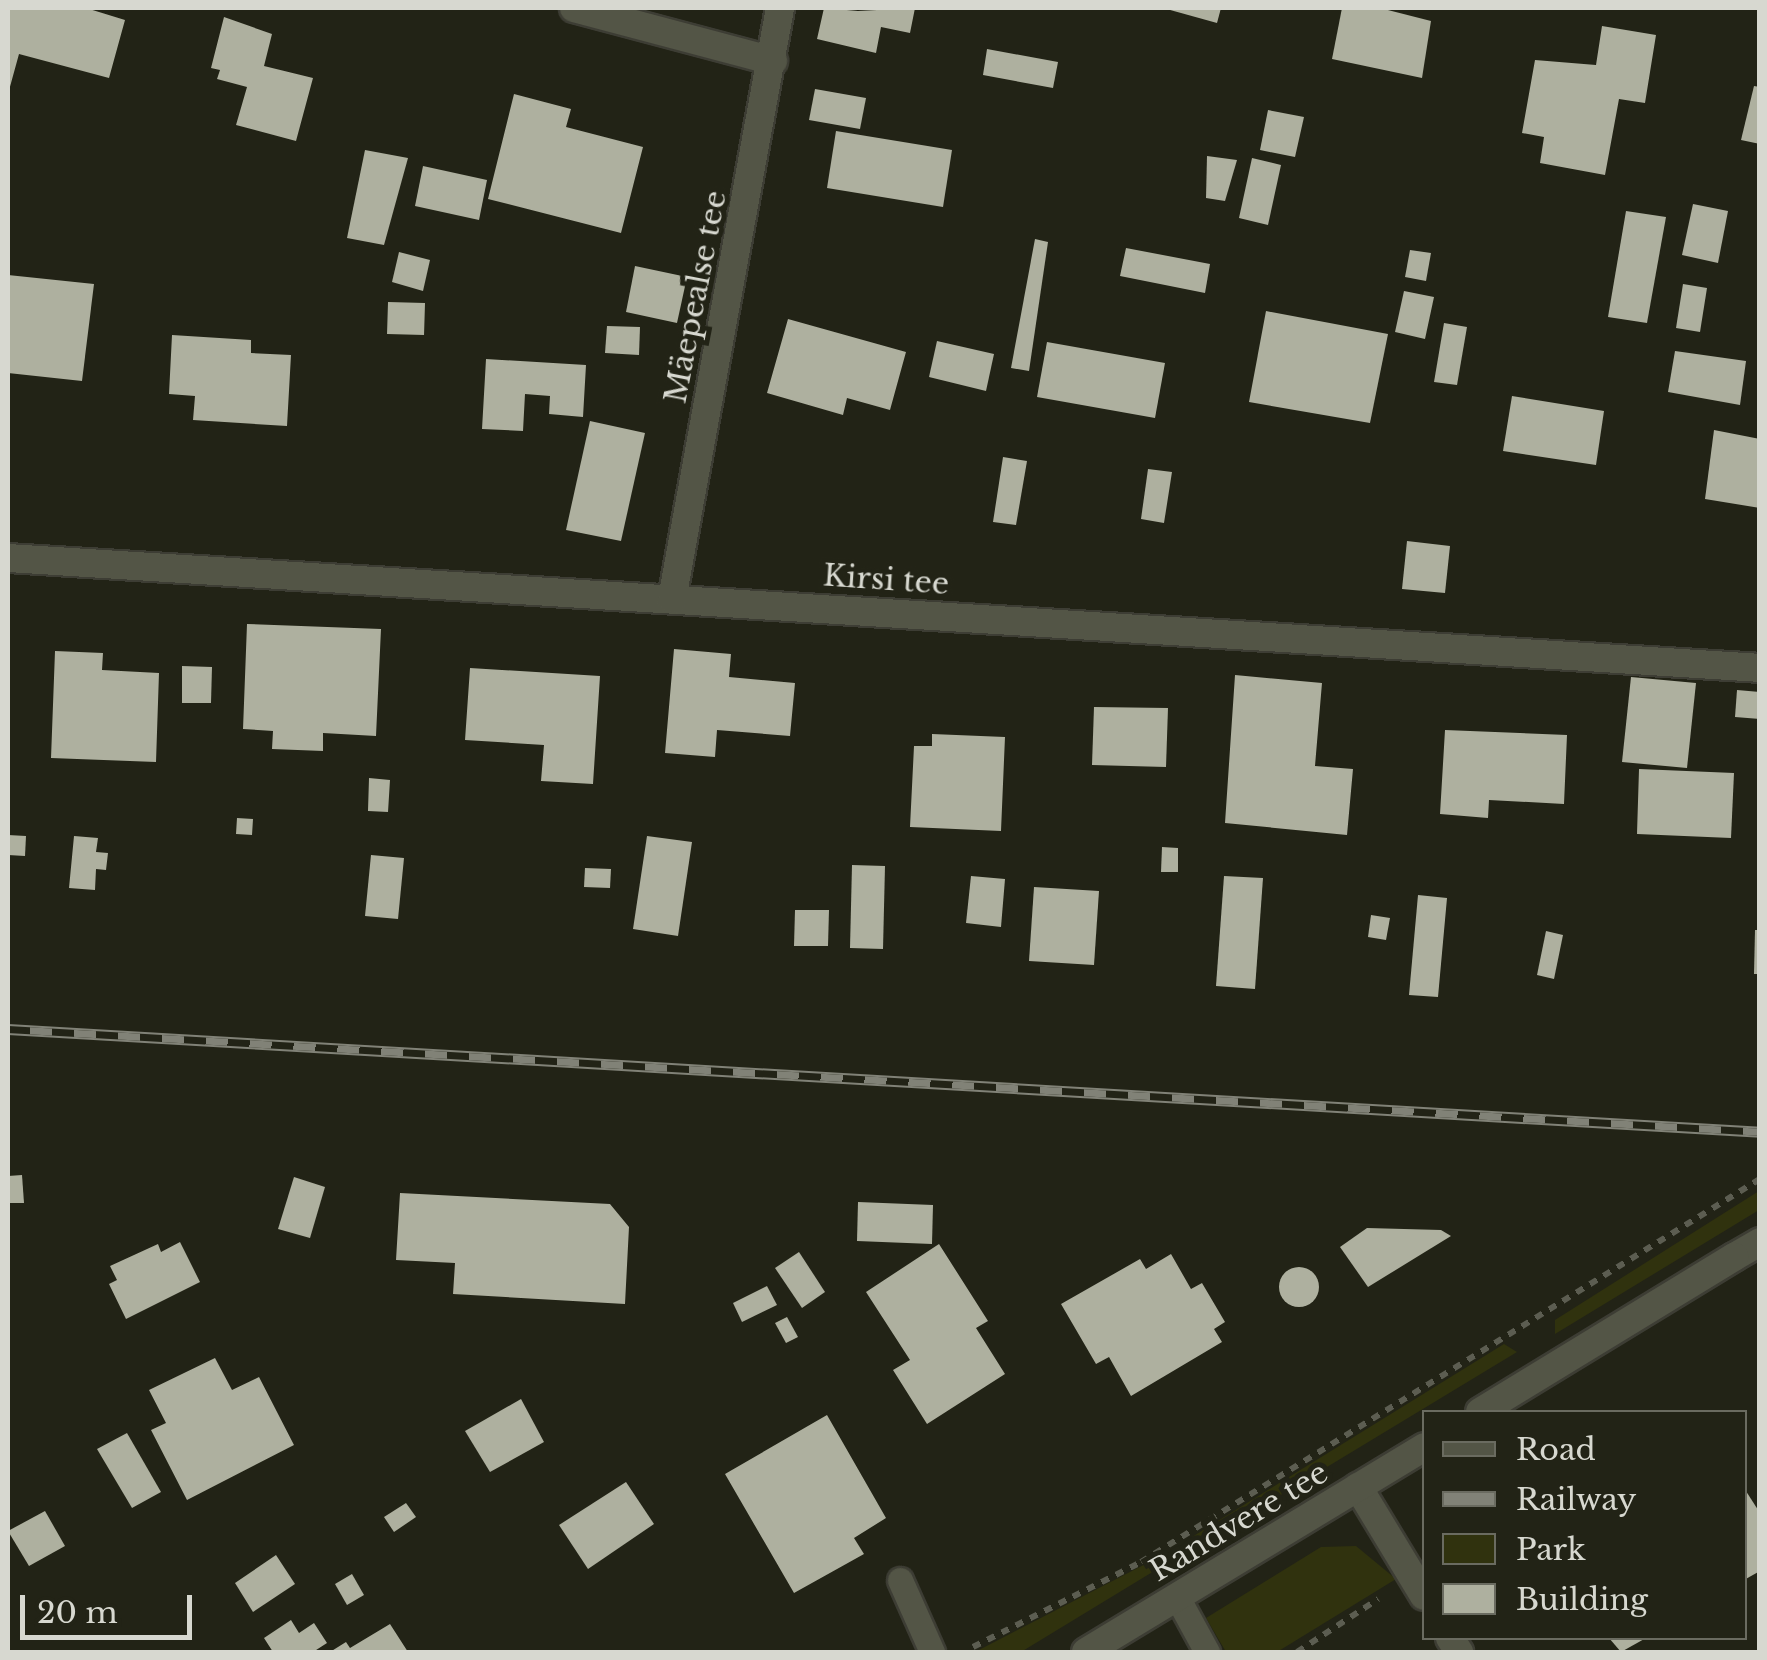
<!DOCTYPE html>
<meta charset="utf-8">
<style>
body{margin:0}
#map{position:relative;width:1767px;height:1660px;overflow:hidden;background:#222316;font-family:"Libre Baskerville",serif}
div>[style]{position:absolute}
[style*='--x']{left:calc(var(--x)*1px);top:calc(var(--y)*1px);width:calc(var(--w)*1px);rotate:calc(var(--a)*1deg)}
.green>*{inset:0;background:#30320e}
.building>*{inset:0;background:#aeb09f}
.round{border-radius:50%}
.path>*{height:6px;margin-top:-3px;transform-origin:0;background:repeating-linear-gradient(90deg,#5c5d51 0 8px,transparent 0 16px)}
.roads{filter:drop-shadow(2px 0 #3d3d34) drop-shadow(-2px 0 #3d3d34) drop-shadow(0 2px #3d3d34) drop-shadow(0 -2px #3d3d34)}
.service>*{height:25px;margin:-12.5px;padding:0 12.5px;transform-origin:12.5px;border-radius:12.5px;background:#535546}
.minor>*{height:28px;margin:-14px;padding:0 14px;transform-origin:14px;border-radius:14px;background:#535546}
.tertiary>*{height:28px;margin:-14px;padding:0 14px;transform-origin:14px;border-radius:14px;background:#535546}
.secondary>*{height:28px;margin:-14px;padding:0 14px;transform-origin:14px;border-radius:14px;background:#535546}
.rail>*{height:11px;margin-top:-5.5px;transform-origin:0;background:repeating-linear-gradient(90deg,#222316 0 22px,#818277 0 44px);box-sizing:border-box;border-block:2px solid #818277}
span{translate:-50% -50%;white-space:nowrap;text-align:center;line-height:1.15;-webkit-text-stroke:10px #222316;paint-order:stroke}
.street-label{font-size:30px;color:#d7d8d0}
.frame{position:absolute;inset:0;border:10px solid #d7d8d0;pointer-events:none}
.legend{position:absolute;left:1422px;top:1410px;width:325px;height:230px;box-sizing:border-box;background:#222316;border:2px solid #6a6b60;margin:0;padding:12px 18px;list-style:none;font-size:30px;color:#d7d8d0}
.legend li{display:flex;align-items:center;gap:20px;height:50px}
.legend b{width:50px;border:2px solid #6a6b60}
.scale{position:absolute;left:20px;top:1595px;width:172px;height:45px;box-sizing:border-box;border:5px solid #d7d8d0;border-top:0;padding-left:12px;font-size:30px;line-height:35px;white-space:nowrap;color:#d7d8d0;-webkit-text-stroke:8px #222316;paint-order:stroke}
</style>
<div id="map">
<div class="green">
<i style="clip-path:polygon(1759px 1191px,1759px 1210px,1555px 1334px,1555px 1320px)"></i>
<i style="clip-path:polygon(1504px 1344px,1517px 1352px,1203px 1542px,1192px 1537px)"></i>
<i style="clip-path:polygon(1356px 1546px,1396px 1579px,1277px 1652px,1226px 1652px,1206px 1618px,1321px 1547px)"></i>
<i style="clip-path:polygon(1161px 1556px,1164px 1565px,1021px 1652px,975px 1652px)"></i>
</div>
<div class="building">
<i style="clip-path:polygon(8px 8px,86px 8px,125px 20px,109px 78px,19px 54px,8px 94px)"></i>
<i style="clip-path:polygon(824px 8px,858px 11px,915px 8px,910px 33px,881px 27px,876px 53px,817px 39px)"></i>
<i style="clip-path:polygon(1163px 8px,1221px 8px,1217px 23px)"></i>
<i style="clip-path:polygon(1342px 8px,1380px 8px,1431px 21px,1422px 78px,1332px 59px)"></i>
<i style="clip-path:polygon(224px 17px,272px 34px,264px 66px,313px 78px,296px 141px,236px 125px,247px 87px,217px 79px,220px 70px,211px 68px)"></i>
<i style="clip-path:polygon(1602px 26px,1656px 35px,1645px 103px,1619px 99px,1605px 175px,1540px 163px,1544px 137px,1522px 133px,1535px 60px,1596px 65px)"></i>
<i style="clip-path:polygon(987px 49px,1058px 62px,1053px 88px,983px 75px)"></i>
<i style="clip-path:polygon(1754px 86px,1760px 87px,1760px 144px,1741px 140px)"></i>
<i style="clip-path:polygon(815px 89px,866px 98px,860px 129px,809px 120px)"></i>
<i style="clip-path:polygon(514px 94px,571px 109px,566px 127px,643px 147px,621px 233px,488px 199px)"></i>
<i style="clip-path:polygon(1268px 110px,1304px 117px,1295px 157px,1260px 150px)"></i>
<i style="clip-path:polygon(836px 131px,952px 150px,943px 207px,827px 188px)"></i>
<i style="clip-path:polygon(365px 150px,408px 158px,384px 245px,347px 238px)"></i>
<i style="clip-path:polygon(1207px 156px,1237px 160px,1225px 201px,1206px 198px)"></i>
<i style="clip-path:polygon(1252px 158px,1281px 165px,1268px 225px,1239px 218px)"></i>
<i style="clip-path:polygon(423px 166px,487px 180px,479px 220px,415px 206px)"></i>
<i style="clip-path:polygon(1693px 204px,1728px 211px,1718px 263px,1682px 255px)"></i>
<i style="clip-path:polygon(1626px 211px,1666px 217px,1647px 323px,1608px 317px)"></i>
<i style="clip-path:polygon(1035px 239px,1048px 242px,1029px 371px,1011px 368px)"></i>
<i style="clip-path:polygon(1126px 248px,1210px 264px,1205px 293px,1120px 276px)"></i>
<i style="clip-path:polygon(1410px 250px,1431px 253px,1426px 281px,1405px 277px)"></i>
<i style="clip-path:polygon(399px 252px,430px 260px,423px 291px,392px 282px)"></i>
<i style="clip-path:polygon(635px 266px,687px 277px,677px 323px,626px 312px)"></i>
<i style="clip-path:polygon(8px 275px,94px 284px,82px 381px,8px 373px)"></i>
<i style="clip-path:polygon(1683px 284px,1707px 288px,1700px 332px,1676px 328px)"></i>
<i style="clip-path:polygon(1404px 291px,1434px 297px,1425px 339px,1395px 332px)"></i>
<i style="clip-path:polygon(388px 302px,425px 303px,424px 335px,387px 334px)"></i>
<i style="clip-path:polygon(1266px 311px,1388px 334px,1370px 423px,1249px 402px)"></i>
<i style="clip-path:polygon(788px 319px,906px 352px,890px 410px,847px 398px,843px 415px,767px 393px)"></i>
<i style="clip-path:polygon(1444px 323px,1467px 327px,1457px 385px,1434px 382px)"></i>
<i style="clip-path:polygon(607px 326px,640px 327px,639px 355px,605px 353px)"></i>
<i style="clip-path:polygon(172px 335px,251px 340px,251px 353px,291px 355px,287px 426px,193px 420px,195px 396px,169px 394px)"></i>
<i style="clip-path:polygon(937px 341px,994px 354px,986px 391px,929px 377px)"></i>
<i style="clip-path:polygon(1047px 342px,1165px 363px,1155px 418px,1037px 397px)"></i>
<i style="clip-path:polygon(1675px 351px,1746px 361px,1740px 405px,1668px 392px)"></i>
<i style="clip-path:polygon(486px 359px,586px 365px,583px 417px,549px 414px,550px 396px,525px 394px,523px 431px,482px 429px)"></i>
<i style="clip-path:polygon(1512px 396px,1604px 411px,1596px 465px,1503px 451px)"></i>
<i style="clip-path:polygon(590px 421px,645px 433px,621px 541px,566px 530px)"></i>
<i style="clip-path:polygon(1714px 430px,1760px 439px,1760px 508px,1705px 499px)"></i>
<i style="clip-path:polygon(1003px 457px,1027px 461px,1016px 525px,993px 522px)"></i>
<i style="clip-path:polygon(1148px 469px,1172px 472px,1164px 523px,1141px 519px)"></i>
<i style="clip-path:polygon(1407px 541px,1450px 546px,1445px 593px,1402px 589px)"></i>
<i style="clip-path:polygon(247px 624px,381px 629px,376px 736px,323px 733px,323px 751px,272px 749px,273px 731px,243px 729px)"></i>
<i style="clip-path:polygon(674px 649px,731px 654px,729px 677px,795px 683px,790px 736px,717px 730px,715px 757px,665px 753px)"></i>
<i style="clip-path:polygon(55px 651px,103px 653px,102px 670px,159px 673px,156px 762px,51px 758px)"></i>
<i style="clip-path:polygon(182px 666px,212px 667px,211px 703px,182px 703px)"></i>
<i style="clip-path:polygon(470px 668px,600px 676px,593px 784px,541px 781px,544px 745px,465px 740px)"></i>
<i style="clip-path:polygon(1235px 675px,1322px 683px,1315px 766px,1353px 769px,1347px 835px,1225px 823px)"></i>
<i style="clip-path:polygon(1631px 677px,1696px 683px,1687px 768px,1622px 762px)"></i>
<i style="clip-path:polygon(1737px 690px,1760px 692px,1760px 719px,1735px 717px)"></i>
<i style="clip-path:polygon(1094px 707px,1168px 708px,1166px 767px,1092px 765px)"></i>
<i style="clip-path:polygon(1445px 730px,1567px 735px,1564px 804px,1489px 800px,1488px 818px,1440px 814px)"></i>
<i style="clip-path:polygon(932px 734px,1005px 737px,1001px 831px,910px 827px,914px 746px,932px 746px)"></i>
<i style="clip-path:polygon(1639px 769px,1734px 773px,1731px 838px,1637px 834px)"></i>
<i style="clip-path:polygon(369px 778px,390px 780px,388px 812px,368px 811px)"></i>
<i style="clip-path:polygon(237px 818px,253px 819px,252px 835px,236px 834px)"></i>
<i style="clip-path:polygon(8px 835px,26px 836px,25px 856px,8px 855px)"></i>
<i style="clip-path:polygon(74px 836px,98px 838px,96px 852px,108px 853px,106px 870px,96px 869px,95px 890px,69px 888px)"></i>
<i style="clip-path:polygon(647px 836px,692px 842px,678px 936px,633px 929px)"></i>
<i style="clip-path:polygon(1162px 847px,1178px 848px,1178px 872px,1161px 872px)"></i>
<i style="clip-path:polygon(371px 855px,404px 858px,398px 919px,365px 916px)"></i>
<i style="clip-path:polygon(852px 865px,885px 866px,883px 949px,850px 948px)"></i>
<i style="clip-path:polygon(585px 868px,611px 869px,610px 888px,584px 887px)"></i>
<i style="clip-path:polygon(971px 876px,1005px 879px,1001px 927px,966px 923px)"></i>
<i style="clip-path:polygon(1224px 876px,1263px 878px,1255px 989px,1216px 986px)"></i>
<i style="clip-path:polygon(1034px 887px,1099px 891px,1094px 965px,1029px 961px)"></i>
<i style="clip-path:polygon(1418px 895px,1447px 898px,1438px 997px,1409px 995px)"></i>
<i style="clip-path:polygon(795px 910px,829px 910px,828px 946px,794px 946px)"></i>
<i style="clip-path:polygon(1371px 915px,1390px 918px,1386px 940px,1368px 937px)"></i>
<i style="clip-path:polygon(1755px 930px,1760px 930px,1760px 974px,1754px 974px)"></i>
<i style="clip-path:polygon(1546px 931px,1563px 935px,1554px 979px,1537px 975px)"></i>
<i style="clip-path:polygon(22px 1175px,24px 1203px,8px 1203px,8px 1176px)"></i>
<i style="clip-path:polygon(294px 1177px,325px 1187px,310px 1238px,278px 1229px)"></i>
<i style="clip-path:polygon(400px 1193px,610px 1204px,629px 1227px,625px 1304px,453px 1294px,455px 1263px,396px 1260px)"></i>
<i style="clip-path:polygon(858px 1202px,933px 1205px,932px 1244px,857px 1241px)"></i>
<i style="clip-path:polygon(1367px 1228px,1441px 1230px,1451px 1236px,1368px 1287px,1340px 1247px)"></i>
<i style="clip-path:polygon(180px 1242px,200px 1282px,126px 1319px,109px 1284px,117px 1280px,110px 1266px,158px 1244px,161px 1252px)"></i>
<i style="clip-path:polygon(939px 1244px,988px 1321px,976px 1328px,1005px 1374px,927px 1424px,893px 1370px,910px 1360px,866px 1292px)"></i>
<i style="clip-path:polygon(799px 1252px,825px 1292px,802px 1308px,775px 1268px)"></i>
<i style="clip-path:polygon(1171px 1254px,1191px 1289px,1202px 1283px,1225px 1322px,1214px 1329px,1222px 1342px,1131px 1396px,1109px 1357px,1096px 1364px,1061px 1304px,1140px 1259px,1146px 1269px)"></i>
<i class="round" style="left:1279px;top:1267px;width:40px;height:40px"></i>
<i style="clip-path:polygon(767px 1286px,777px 1305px,742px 1322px,733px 1303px)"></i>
<i style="clip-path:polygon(787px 1317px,798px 1337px,786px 1343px,775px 1323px)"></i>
<i style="clip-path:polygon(215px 1358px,232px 1390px,259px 1377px,294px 1445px,187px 1500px,151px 1430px,166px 1423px,149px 1390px)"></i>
<i style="clip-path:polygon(521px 1399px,544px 1442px,490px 1472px,465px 1431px)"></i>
<i style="clip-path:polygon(827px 1415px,886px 1518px,854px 1538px,864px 1554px,794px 1593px,725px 1474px)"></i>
<i style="clip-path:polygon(127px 1433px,161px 1492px,132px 1508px,97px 1449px)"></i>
<i style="clip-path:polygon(626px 1482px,654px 1524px,588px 1569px,559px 1525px)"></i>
<i style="clip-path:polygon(1744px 1488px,1760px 1513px,1760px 1571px,1744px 1580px)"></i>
<i style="clip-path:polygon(406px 1503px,416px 1517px,394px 1532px,384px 1517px)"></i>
<i style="clip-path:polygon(45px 1511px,65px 1546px,29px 1566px,8px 1531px)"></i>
<i style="clip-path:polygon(276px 1555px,295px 1584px,253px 1612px,235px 1583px)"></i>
<i style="clip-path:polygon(352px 1574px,364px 1595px,347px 1605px,335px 1584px)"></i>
<i style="clip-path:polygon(291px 1620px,299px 1633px,314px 1623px,327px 1643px,313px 1652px,273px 1652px,264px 1638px)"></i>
<i style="clip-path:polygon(390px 1624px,408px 1652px,330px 1652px,346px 1642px,350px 1648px)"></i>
<i style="clip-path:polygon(1609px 1638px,1646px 1638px,1621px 1652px)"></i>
</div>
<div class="path">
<i style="--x:973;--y:1647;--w:188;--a:-26.8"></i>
<i style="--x:1141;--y:1562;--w:728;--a:-31.75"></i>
<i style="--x:1297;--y:1652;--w:97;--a:-33.2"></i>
</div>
<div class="roads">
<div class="service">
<i style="--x:900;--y:1580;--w:79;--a:66"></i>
<i style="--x:1177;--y:1597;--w:63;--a:61.4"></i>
</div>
<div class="minor">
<i style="--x:574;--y:8;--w:206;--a:14.9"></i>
<i style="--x:8;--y:558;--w:1755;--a:3.59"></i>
<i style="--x:672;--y:599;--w:601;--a:-79.64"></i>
<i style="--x:1358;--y:1487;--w:127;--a:58.8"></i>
<i style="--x:1450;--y:1638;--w:17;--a:57"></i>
</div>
<div class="tertiary">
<i style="--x:1734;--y:1257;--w:30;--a:-30"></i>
</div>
<div class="secondary">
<i style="--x:1480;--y:1412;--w:298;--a:-31.4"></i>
<i style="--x:1086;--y:1652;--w:395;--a:-31.2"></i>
</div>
</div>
<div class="rail">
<i style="--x:8;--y:1029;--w:1755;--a:3.36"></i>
</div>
<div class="street-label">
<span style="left:696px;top:297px;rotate:-79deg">Mäepealse tee</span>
<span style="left:886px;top:580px;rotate:4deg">Kirsi tee</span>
<span style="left:1239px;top:1522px;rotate:-31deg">Randvere tee</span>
</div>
<div class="frame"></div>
<ul class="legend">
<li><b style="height:12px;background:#535546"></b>Road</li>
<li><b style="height:12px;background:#818277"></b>Railway</li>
<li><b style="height:28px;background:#30320e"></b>Park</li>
<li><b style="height:28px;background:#aeb09f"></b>Building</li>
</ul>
<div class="scale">20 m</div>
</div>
